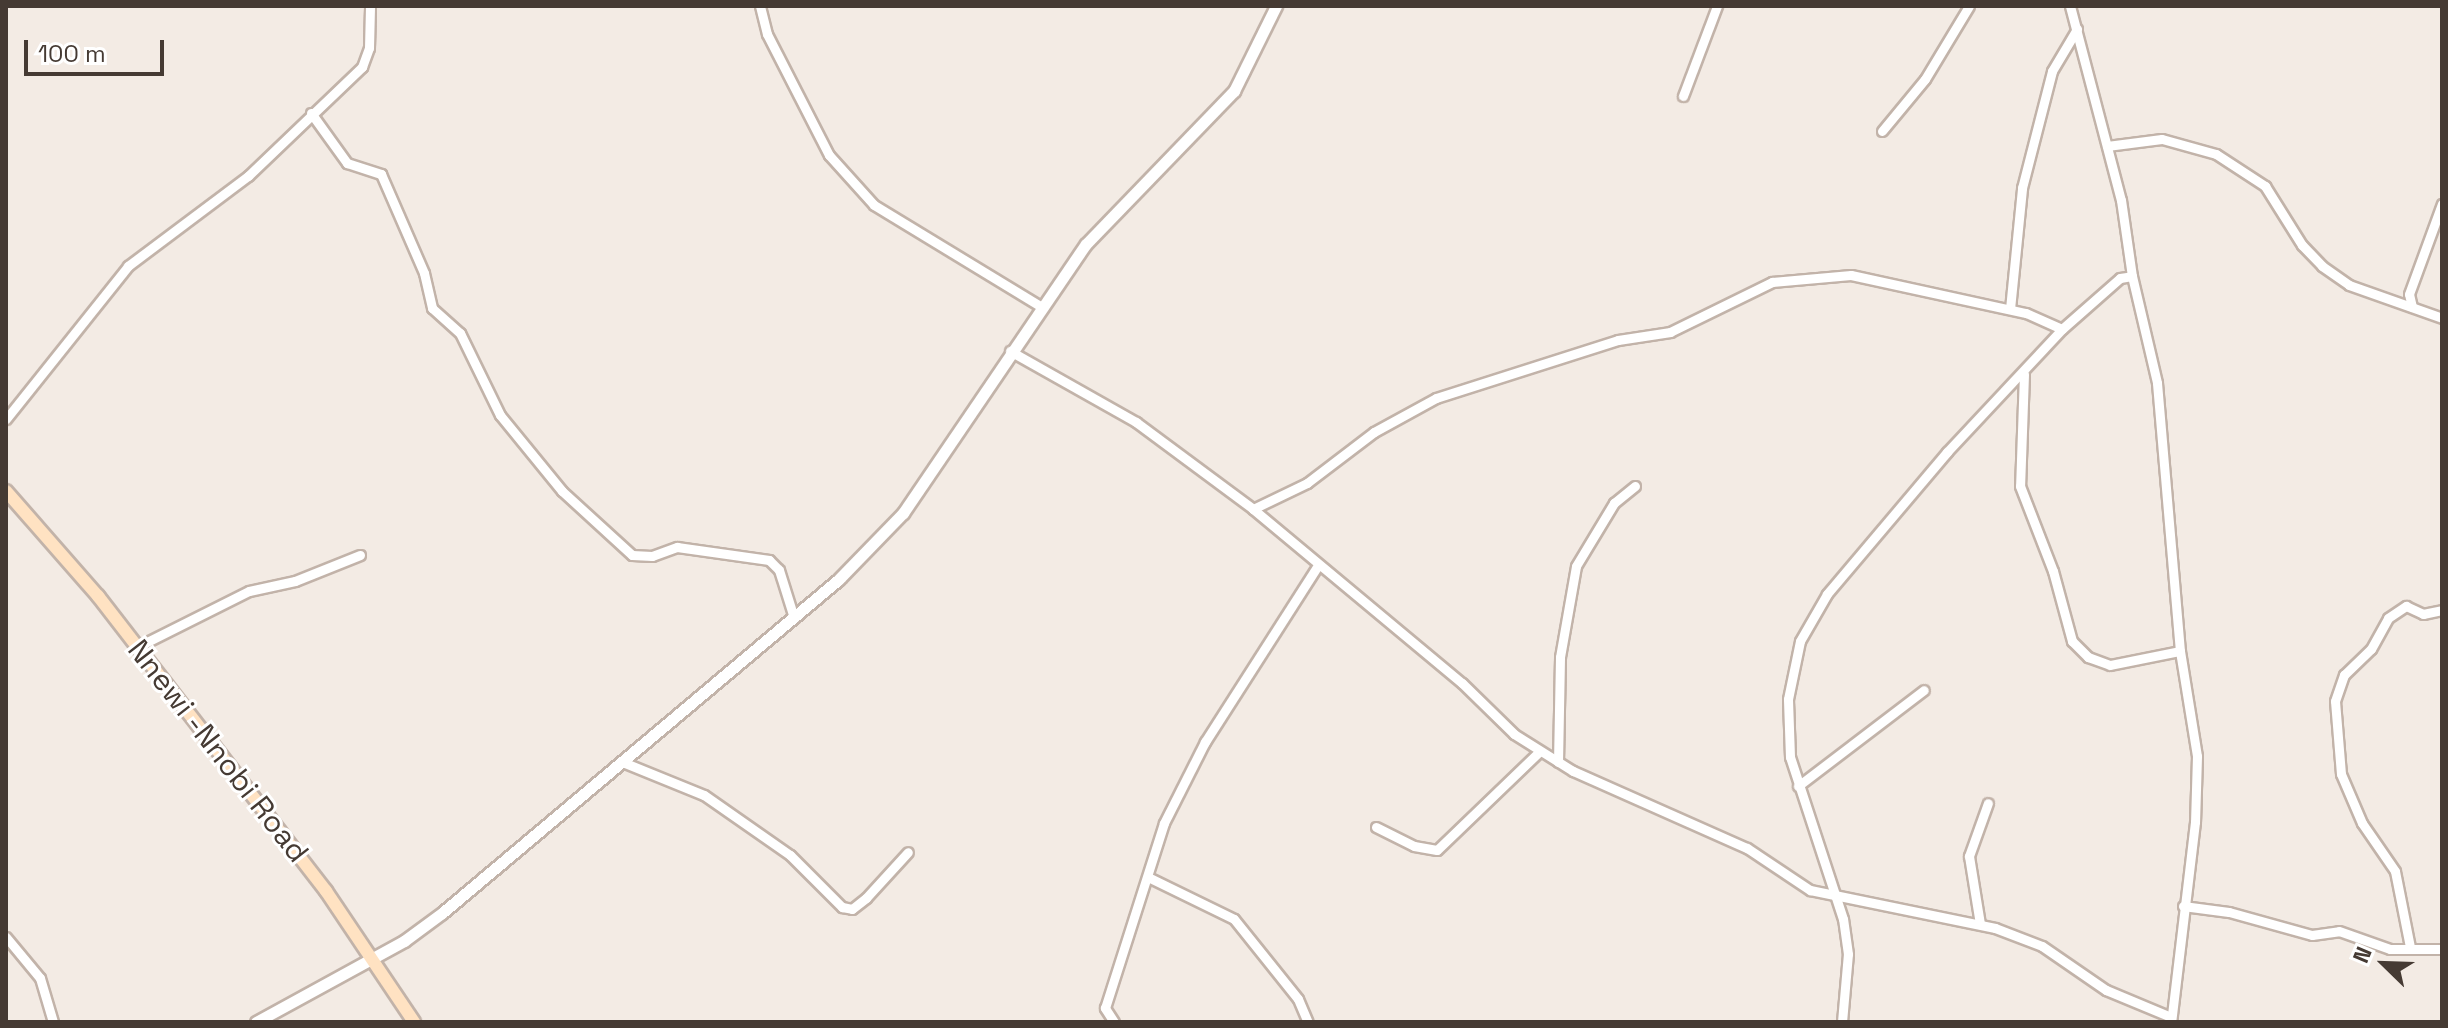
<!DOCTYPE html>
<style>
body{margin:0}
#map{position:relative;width:2448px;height:1028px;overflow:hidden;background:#f3ebe4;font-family:"Space Grotesk",sans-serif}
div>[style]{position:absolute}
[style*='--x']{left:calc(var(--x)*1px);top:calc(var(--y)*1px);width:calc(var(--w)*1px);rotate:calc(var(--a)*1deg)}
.roads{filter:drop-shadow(2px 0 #c2b3a9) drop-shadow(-2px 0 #c2b3a9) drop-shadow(0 2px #c2b3a9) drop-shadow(0 -2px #c2b3a9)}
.minor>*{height:9px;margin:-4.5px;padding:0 4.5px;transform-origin:4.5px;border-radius:4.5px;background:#fff}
.tertiary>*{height:11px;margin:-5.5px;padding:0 5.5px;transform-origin:5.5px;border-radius:5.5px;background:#fff}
.secondary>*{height:12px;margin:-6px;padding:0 6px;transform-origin:6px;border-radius:6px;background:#ffe2c2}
span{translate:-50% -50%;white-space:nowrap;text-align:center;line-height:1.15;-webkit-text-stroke:6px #fff;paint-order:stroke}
.street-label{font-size:30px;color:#453a33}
.frame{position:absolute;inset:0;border:8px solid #453a33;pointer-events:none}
.north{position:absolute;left:2344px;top:924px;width:80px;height:80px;-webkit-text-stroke:6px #fff;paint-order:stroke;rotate:293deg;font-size:22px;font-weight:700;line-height:32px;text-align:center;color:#453a33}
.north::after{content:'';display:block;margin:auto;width:28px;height:36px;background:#453a33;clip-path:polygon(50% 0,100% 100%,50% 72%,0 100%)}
.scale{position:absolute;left:24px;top:40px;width:140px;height:36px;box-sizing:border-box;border:4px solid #453a33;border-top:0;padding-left:10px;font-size:24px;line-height:28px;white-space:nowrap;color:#453a33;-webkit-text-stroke:6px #fff;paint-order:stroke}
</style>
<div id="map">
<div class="roads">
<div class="minor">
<i style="--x:760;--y:6;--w:29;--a:76"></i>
<i style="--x:767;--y:34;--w:136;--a:62.9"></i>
<i style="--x:829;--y:155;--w:67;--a:48"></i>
<i style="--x:874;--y:205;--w:194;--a:31.3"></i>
<i style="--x:2070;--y:6;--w:201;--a:75.3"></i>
<i style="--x:2121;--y:200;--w:77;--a:81.8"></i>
<i style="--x:2132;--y:276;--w:110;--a:76.8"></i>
<i style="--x:2157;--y:383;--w:269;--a:85.1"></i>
<i style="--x:2180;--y:651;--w:106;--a:80.8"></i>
<i style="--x:2197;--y:756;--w:66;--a:91.7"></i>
<i style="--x:2195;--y:822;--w:201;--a:96.8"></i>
<i style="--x:1683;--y:96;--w:96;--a:-69.3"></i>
<i style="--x:311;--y:113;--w:62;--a:54.2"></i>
<i style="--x:347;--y:163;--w:36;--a:18"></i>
<i style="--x:381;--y:174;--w:108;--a:66.5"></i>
<i style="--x:424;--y:273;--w:36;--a:77"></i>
<i style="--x:432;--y:308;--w:38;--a:42"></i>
<i style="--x:460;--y:333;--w:91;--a:64"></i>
<i style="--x:500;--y:415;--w:98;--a:50.8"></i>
<i style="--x:562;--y:491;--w:95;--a:42.4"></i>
<i style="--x:632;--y:555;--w:20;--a:3"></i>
<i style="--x:652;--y:556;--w:27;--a:-20"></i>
<i style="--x:677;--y:547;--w:93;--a:8"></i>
<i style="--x:769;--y:560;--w:14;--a:45"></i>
<i style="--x:779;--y:570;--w:50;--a:72.6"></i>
<i style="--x:1882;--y:131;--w:67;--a:-50.4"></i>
<i style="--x:1925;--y:79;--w:85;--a:-58.9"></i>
<i style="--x:2107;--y:146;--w:55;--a:-7.3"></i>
<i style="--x:2162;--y:139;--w:56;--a:15.5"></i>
<i style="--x:2216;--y:154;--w:59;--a:33.1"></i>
<i style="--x:2265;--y:186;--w:70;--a:57.9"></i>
<i style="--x:2302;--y:245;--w:29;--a:46"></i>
<i style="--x:2322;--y:266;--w:33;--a:35"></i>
<i style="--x:2349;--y:285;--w:99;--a:19.5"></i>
<i style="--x:2412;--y:307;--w:13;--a:-103"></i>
<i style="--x:2409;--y:294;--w:96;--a:-69.9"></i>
<i style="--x:2010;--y:309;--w:122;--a:-84.3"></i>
<i style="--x:2022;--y:188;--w:121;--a:-75.6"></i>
<i style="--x:2052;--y:71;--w:49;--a:-59.2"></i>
<i style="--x:1010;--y:351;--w:145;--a:29.4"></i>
<i style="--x:1136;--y:422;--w:146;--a:36.6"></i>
<i style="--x:1253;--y:509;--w:272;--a:39.8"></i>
<i style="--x:1462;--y:683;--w:73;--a:44.4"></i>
<i style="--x:1514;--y:734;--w:70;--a:32.1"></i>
<i style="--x:1573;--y:771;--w:190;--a:23.9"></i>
<i style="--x:1747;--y:848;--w:76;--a:33.7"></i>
<i style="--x:1810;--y:890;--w:189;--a:11.6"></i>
<i style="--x:1995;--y:928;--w:50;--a:21"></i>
<i style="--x:2042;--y:946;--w:78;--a:34.5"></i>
<i style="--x:2106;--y:990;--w:70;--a:22.6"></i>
<i style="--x:2024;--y:374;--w:112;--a:92"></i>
<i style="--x:2020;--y:486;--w:91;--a:68.8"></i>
<i style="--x:2053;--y:571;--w:73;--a:74.8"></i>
<i style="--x:2072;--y:641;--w:23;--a:45"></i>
<i style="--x:2088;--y:657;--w:23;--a:20"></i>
<i style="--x:2110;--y:665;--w:71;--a:-11.3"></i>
<i style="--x:6;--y:419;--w:196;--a:-51.4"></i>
<i style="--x:128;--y:266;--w:150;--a:-36.9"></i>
<i style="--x:248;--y:176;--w:158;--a:-43.7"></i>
<i style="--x:362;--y:67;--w:20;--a:-70"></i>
<i style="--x:369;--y:48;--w:42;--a:-88.6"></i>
<i style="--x:1253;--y:509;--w:60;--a:-25.7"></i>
<i style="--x:1307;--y:483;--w:84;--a:-37.3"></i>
<i style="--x:1374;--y:432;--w:71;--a:-28.7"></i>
<i style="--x:1436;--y:398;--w:191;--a:-17.7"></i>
<i style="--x:1618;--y:340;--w:53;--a:-8.7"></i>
<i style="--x:1670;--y:332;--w:114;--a:-26.1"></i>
<i style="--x:1772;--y:282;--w:79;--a:-5.1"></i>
<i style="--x:1851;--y:275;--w:179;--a:12.3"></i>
<i style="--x:2026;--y:313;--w:39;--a:24"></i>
<i style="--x:137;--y:647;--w:125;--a:-26.6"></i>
<i style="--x:249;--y:591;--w:47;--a:-12.3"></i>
<i style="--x:295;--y:581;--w:70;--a:-21.8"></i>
<i style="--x:1558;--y:762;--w:105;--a:-88.9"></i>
<i style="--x:1560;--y:657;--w:92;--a:-80"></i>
<i style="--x:1576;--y:566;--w:74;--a:-58.9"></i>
<i style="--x:1614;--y:503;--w:27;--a:-39"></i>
<i style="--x:625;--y:763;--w:85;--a:22.1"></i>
<i style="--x:704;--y:795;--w:105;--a:34.9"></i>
<i style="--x:790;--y:855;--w:74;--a:45"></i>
<i style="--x:842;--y:907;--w:10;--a:11"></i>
<i style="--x:852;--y:909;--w:18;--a:-38"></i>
<i style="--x:866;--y:898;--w:62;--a:-47.6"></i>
<i style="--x:1798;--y:786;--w:158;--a:-37.3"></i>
<i style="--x:1376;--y:827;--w:42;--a:26.6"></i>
<i style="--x:1414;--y:846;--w:23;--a:10"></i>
<i style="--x:1437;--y:850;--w:141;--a:-43.9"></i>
<i style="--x:1150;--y:878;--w:93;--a:26"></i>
<i style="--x:1234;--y:919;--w:102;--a:51.3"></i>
<i style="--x:1298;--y:999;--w:25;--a:67"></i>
<i style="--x:2183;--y:906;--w:46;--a:7.4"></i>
<i style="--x:2229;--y:912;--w:86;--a:15.5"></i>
<i style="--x:2312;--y:935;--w:27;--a:-8"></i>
<i style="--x:2339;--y:931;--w:54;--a:19.4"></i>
<i style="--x:2390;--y:949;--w:52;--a:0"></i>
<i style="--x:1980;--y:924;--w:69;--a:-99.2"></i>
<i style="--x:1969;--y:856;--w:56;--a:-70.3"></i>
<i style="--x:6;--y:937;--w:53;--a:50.3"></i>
<i style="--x:40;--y:978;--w:46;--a:73.5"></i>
<i style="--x:2410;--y:947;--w:77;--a:-101.2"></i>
<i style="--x:2395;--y:871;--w:58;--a:-124.5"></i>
<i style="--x:2362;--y:823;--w:53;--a:-113.2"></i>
<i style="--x:2341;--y:774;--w:73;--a:-94.7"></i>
<i style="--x:2335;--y:701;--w:28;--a:-71"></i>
<i style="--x:2344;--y:675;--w:37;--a:-44"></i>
<i style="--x:2371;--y:649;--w:35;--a:-61"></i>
<i style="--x:2388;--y:618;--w:22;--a:-34"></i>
<i style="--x:2406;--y:606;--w:19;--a:25"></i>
<i style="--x:2423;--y:614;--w:19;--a:-12"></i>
<i style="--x:1114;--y:1022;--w:17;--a:-123"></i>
<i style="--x:1105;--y:1008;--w:194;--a:-72.3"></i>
<i style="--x:1164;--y:823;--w:91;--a:-63.2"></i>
<i style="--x:1205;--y:742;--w:210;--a:-57.4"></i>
<i style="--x:1842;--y:1022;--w:68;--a:-85"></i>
<i style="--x:1848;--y:954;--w:35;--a:-98"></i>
<i style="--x:1843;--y:919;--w:170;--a:-108.1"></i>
<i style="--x:1790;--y:757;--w:58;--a:-92"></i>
<i style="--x:1788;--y:699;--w:59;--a:-78.3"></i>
<i style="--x:1800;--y:641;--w:54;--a:-60.1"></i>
<i style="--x:1827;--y:594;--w:186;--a:-49.8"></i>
<i style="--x:1947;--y:452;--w:168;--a:-46.9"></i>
<i style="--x:2062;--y:329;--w:77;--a:-41.3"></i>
<i style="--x:2120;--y:278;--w:12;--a:-9"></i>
</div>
<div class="tertiary">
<i style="--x:256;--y:1022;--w:169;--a:-28.7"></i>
<i style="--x:404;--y:941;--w:47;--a:-36.4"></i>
<i style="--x:442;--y:913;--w:519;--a:-40.07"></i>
<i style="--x:839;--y:579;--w:92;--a:-45.9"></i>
<i style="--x:903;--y:513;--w:325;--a:-55.8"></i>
<i style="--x:1086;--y:244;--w:213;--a:-46"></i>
<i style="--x:1234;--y:91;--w:95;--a:-63.7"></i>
</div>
<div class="secondary">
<i style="--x:6;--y:491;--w:140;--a:48.8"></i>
<i style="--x:98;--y:596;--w:373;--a:52.3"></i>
<i style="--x:326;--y:891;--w:158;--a:56.1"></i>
</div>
</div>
<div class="street-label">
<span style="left:218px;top:751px;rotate:52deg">Nnewi -Nnobi Road</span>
</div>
<div class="frame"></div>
<div class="north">N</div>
<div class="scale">100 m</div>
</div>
